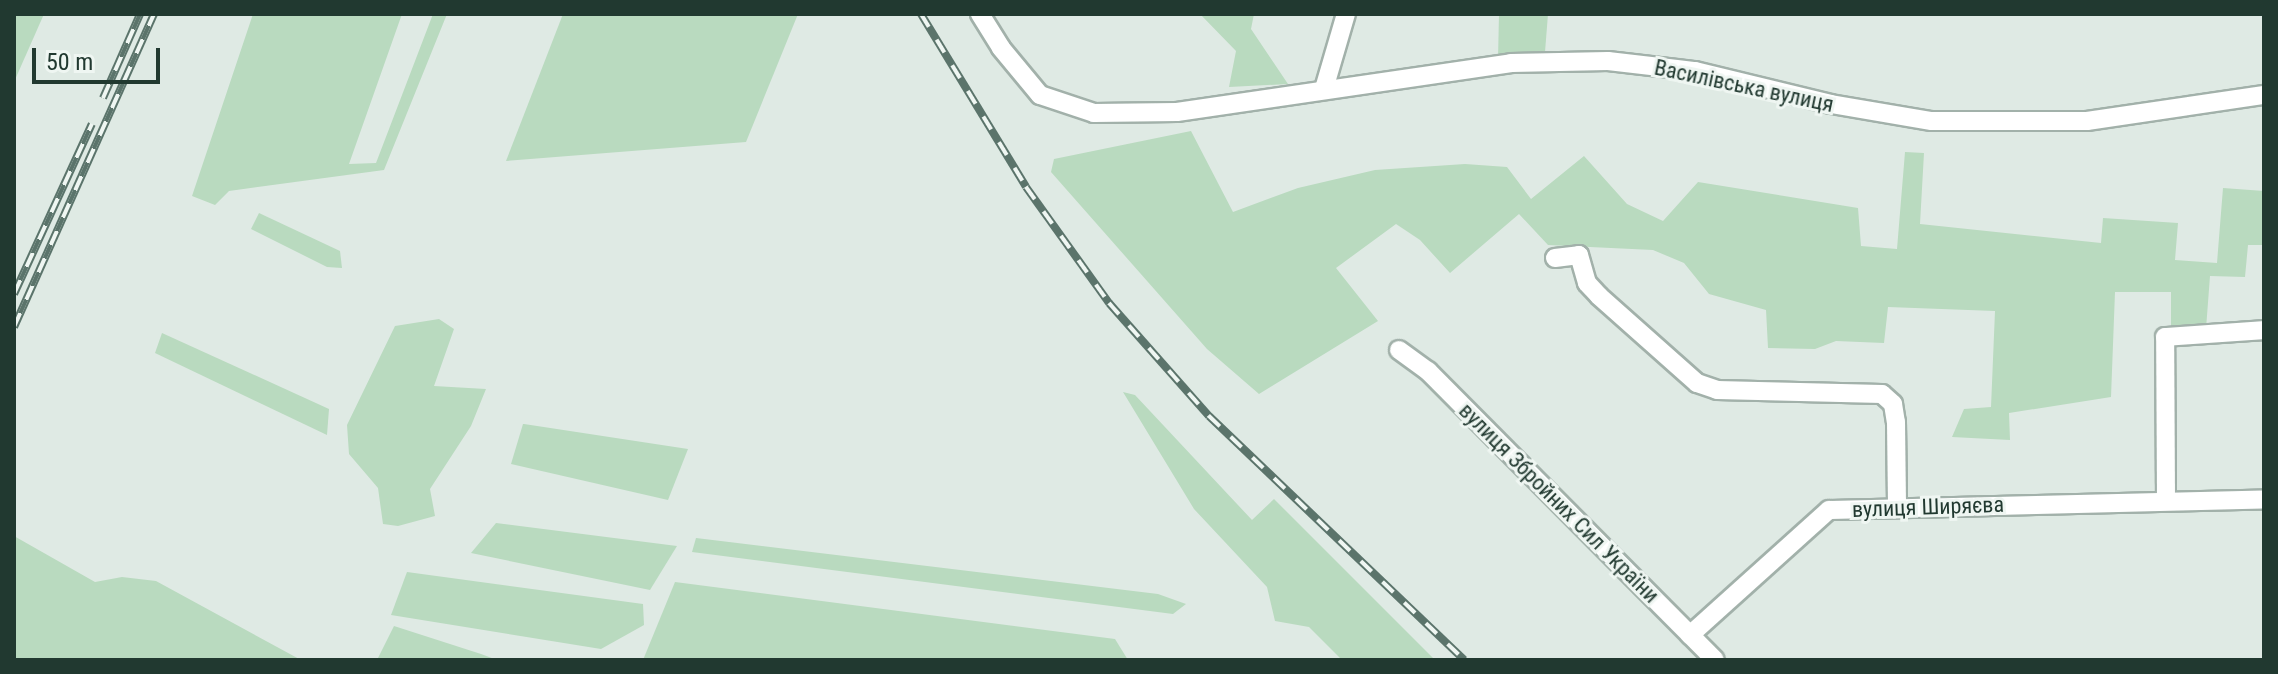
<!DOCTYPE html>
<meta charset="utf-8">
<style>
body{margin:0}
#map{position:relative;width:2278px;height:674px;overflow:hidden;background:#dfeae4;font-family:"Roboto Condensed",sans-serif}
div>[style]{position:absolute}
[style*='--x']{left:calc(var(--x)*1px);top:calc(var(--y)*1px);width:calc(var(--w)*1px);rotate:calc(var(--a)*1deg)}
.green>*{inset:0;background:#b9dabf}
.roads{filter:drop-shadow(2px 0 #a2b1aa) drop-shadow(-2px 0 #a2b1aa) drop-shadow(0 2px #a2b1aa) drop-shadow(0 -2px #a2b1aa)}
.minor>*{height:18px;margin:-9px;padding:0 9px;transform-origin:9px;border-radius:9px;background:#fff}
.rail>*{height:8px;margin-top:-4px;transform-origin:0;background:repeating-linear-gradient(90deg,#eff6f2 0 15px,#5b746b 0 30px);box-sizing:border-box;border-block:2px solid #5b746b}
span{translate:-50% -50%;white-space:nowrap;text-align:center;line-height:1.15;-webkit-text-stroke:6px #eff6f2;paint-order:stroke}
.street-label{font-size:22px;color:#213930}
.frame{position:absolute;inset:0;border:16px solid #213930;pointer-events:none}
.scale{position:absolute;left:32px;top:48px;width:128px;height:36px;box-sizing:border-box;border:4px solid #213930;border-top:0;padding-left:10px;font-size:24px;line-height:28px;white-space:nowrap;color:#213930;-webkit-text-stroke:6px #eff6f2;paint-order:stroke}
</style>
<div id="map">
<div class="green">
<i style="clip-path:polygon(14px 14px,44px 14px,14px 82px)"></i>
<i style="clip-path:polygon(253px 14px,402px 14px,349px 164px,376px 163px,433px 14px,447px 14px,384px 170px,229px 191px,215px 205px,192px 196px)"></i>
<i style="clip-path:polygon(563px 14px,798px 14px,746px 142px,506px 161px)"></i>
<i style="clip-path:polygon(1200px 14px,1254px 14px,1251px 29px,1288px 84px,1229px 87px,1236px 51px)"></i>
<i style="clip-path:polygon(1499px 14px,1548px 14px,1545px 52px,1498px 59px)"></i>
<i style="clip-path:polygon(1191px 131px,1233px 212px,1298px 188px,1375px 170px,1465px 164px,1507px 167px,1531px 199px,1584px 156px,1627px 204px,1663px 221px,1698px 182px,1858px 208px,1861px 246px,1897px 249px,1905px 152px,1924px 153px,1920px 224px,2101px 243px,2103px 218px,2178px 223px,2175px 260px,2217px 263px,2223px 188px,2264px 191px,2264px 245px,2248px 245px,2245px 277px,2210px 276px,2206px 329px,2171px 330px,2171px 292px,2115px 292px,2111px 397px,2009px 413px,2010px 440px,1952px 437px,1964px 409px,1991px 407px,1995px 311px,1888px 307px,1884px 343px,1836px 341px,1815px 349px,1768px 348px,1766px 310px,1709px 294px,1684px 263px,1653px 250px,1548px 245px,1519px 214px,1450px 273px,1420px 240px,1396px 224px,1336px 268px,1378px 321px,1259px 394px,1207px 349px,1051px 172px,1054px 159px)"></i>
<i style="clip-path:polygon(259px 213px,340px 251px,342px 268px,327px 267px,251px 229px)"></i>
<i style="clip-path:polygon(439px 319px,454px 329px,434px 386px,486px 389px,471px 426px,430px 489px,435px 516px,398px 526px,383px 524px,378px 488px,349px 454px,347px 425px,395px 326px)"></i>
<i style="clip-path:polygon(162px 333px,329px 409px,327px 435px,155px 353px)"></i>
<i style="clip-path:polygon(1123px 392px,1135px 395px,1252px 520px,1274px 499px,1435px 660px,1342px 660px,1309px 627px,1275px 621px,1267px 587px,1194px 509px)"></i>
<i style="clip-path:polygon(523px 424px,524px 424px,688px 449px,668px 500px,511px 464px)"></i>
<i style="clip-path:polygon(496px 523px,677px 546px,650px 590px,471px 553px)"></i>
<i style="clip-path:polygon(14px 536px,95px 582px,122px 577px,156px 581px,301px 660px,14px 660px)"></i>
<i style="clip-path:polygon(696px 538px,1158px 594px,1186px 604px,1173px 614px,692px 552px)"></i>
<i style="clip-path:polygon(407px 572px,643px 604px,644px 625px,601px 649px,391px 615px)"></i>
<i style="clip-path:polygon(675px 582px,1115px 639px,1128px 660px,643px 660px)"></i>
<i style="clip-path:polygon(394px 626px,481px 654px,497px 660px,377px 660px)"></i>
</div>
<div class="roads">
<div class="minor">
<i style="--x:980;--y:14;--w:40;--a:58"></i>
<i style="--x:1001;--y:48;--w:61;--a:50.3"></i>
<i style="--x:1040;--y:95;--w:57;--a:18.4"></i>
<i style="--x:1094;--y:113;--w:83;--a:-0.7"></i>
<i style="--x:1177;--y:112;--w:338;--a:-8.3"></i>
<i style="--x:1511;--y:63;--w:97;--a:-1.2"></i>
<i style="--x:1608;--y:61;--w:88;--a:6.6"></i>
<i style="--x:1695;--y:71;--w:140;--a:13.6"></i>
<i style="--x:1831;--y:104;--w:102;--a:9.6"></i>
<i style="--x:1932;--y:121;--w:155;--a:0"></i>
<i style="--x:2087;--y:121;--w:179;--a:-8.4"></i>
<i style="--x:1324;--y:89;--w:78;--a:-73.7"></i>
<i style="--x:1555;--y:258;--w:24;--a:-7"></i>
<i style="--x:1579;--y:255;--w:29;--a:74"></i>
<i style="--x:1587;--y:283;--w:18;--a:47"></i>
<i style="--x:1599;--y:296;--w:131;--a:41.6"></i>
<i style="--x:1697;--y:383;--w:21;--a:19"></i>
<i style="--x:1717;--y:390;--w:165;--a:1.4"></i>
<i style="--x:1882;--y:394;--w:15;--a:42"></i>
<i style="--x:1893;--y:404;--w:18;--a:81"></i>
<i style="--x:1896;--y:422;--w:84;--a:89.3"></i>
<i style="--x:1399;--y:350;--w:36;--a:36"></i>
<i style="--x:1428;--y:371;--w:407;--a:45.2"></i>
<i style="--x:2166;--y:501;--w:164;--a:-90.3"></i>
<i style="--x:2165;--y:337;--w:99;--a:-4"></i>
<i style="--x:1690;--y:635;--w:187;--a:-42"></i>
<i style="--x:1829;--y:510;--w:435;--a:-1.4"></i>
</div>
</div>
<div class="rail">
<i style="--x:921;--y:14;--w:202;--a:58.7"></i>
<i style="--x:1026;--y:187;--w:143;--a:54.4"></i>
<i style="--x:1109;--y:303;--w:151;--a:48.5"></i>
<i style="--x:1209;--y:416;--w:353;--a:43.7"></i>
<i style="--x:103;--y:98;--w:92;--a:-66.2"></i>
<i style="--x:14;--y:294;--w:187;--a:-65.4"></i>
<i style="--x:14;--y:327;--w:343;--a:-65.9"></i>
</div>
<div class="street-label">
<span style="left:1744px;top:86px;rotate:12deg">Василівська вулиця</span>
<span style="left:1559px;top:503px;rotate:45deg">вулиця Збройних Сил України</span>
<span style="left:1928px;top:507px;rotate:-2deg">вулиця Ширяєва</span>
</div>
<div class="frame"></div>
<div class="scale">50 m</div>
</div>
